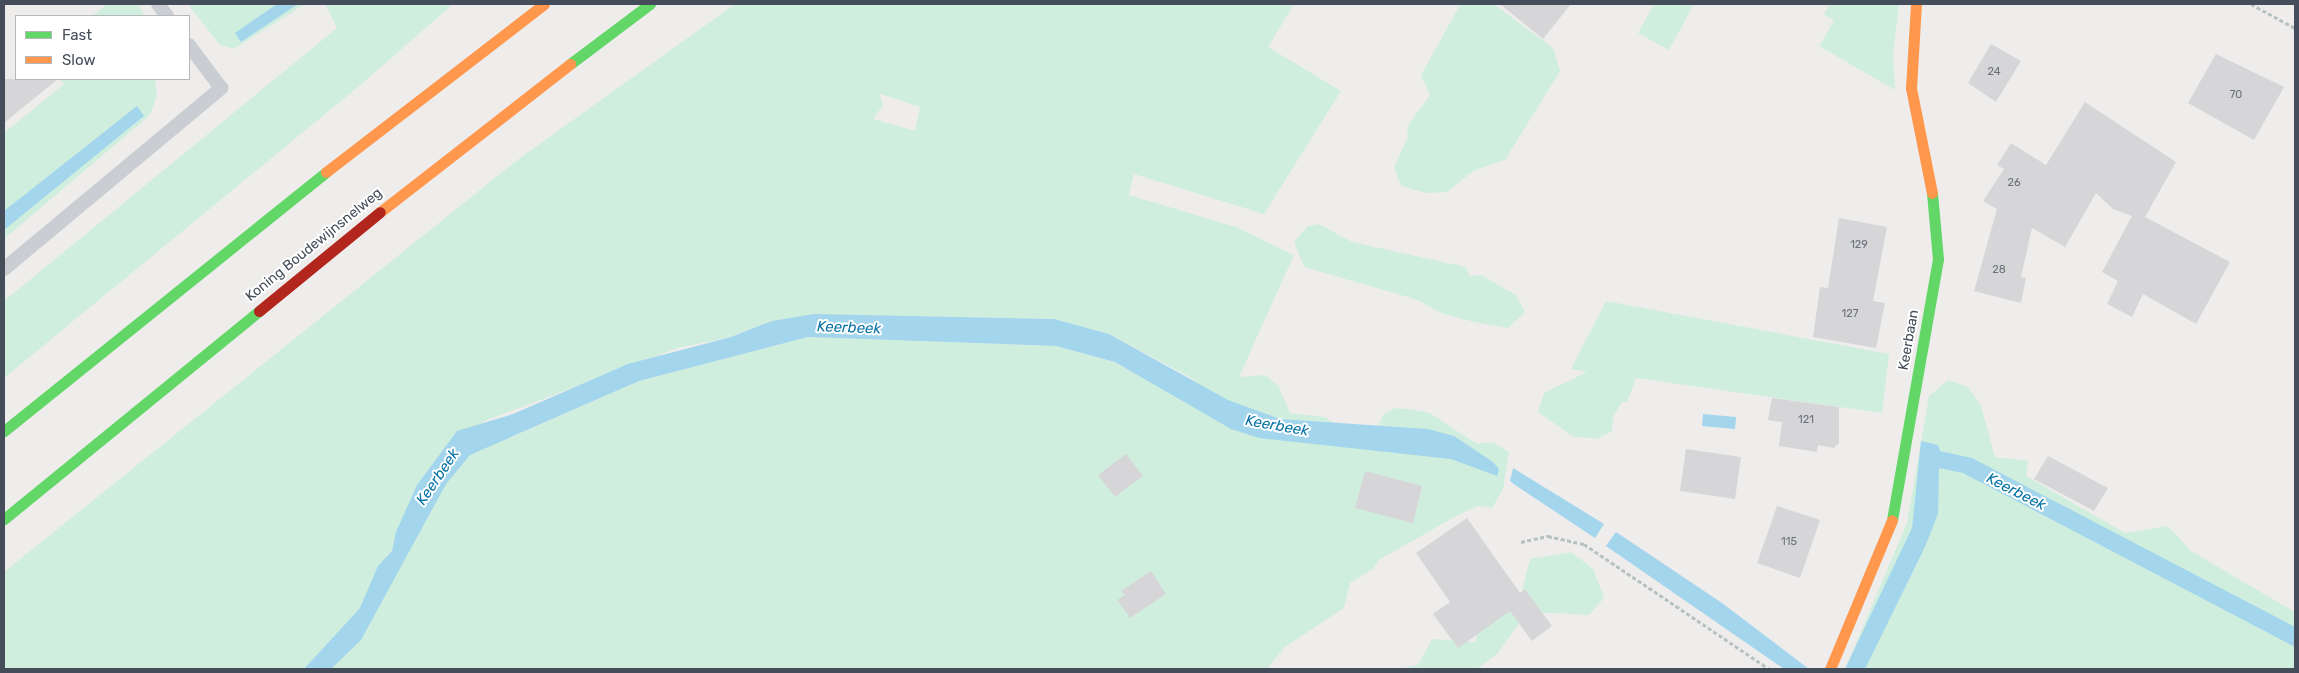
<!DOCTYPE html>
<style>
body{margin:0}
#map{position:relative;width:2299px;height:673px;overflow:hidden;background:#eeedec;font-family:Rubik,sans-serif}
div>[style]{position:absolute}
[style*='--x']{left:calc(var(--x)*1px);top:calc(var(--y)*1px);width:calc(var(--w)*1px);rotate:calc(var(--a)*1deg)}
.green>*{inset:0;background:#d0eede}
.water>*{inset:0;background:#a3d5ed}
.building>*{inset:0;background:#d6d6d8}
.path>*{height:3px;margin-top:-1.5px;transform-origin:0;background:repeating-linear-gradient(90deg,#b6c2c1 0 4px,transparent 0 6.5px)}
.lane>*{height:14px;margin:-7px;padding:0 7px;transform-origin:7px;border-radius:7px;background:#cacdd1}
.fast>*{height:11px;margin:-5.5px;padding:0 5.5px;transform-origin:5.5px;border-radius:5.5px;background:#63d668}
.slow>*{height:11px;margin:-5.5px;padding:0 5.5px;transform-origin:5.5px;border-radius:5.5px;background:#ff974d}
.jam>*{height:11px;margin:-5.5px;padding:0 5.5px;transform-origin:5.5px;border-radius:5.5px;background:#b3261e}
span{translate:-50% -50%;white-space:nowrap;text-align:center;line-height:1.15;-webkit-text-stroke:4px #fff;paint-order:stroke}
.number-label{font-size:11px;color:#6a717a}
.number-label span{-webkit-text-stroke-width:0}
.street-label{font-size:14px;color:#444d59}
.water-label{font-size:15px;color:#0974a6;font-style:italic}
.frame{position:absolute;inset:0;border:5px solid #444d59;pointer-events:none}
.legend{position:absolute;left:15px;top:15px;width:175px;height:65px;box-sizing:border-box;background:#fff;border:1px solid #b4b8bd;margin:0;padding:6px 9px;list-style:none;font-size:15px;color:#444d59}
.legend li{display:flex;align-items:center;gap:10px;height:25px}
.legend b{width:25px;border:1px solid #b4b8bd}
</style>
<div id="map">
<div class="green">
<i style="clip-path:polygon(107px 4px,138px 4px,144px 16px,92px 16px)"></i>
<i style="clip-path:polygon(188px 4px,305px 4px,234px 49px,220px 45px)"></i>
<i style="clip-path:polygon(325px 4px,453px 4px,358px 87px,4px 378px,4px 301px,337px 28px)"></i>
<i style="clip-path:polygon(evenodd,735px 4px,1294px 4px,1268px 47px,1341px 91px,1264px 214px,1134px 174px,1129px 195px,1236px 227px,1294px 255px,1239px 377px,1266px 375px,1279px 387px,1290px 413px,1325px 417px,1338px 427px,1376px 431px,1383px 415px,1395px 408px,1408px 409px,1430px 413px,1477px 444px,1493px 442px,1509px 452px,1503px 489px,1492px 508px,1479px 506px,1462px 513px,1380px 559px,1373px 569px,1350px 583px,1344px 608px,1285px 647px,1267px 669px,4px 669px,4px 572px,516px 161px,735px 4px,880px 94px,920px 107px,915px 131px,873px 119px,883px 105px,880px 94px,735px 4px,851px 315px,1054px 319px,1109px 334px,1195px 380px,1178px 398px,1115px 362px,1056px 346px,808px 337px,639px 381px,500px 442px,482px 422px,678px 348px,731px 337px,772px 321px,851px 315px)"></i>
<i style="clip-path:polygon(1654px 4px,1694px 4px,1669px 50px,1638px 33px)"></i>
<i style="clip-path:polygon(1830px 4px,1899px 4px,1893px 54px,1895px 90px,1819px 46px,1834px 21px,1824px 14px)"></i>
<i style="clip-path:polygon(1460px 5px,1495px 5px,1553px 48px,1560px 71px,1505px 160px,1473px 171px,1447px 192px,1426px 193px,1401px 186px,1394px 167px,1408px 137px,1407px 127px,1430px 95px,1421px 75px)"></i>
<i style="clip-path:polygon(60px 79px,155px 79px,157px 95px,150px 115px,4px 239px,4px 133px,64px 84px)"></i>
<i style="clip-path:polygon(1319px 224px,1352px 242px,1466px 267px,1470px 276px,1481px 275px,1516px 295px,1525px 312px,1508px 328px,1475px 322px,1440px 313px,1418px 300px,1304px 267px,1294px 242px,1308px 226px)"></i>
<i style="clip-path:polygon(1606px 301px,1889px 354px,1882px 413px,1636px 378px,1627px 402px,1622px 402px,1613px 417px,1612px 431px,1597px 439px,1572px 436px,1538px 412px,1544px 393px,1587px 372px,1571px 369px)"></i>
<i style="clip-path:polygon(1948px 380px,1968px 387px,1981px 406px,1995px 457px,2028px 461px,2026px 476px,2125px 533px,2168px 526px,2191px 551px,2295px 612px,2295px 669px,1845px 669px,1907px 523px,1929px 396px)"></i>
<i style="clip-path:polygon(1571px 552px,1593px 569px,1604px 598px,1589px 615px,1535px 612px,1520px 622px,1497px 654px,1477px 669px,1398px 669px,1418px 665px,1432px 639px,1475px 642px,1480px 626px,1521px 595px,1530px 559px)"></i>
</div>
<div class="water">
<i style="clip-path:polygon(277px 4px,298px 4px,241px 42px,235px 33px)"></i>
<i style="clip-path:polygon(137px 106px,144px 116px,4px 230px,4px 211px)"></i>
<i style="clip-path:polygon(814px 314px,1054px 319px,1109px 334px,1228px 400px,1280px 419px,1428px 429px,1454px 436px,1493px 462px,1499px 469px,1497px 476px,1451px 459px,1259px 438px,1231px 429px,1115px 362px,1056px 346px,808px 337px,639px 381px,470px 455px,446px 484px,361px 640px,331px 669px,304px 669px,360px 608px,378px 566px,392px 551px,396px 532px,417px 485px,457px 431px,513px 414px,628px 364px,731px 337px,772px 321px)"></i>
<i style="clip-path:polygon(1703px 414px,1736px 417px,1735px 429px,1702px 426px)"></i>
<i style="clip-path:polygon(1921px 441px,1938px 445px,1940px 451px,1972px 458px,2295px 627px,2295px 647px,1963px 473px,1939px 468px,1938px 514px,1924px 549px,1865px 669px,1845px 669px,1912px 528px)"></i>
<i style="clip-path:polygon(1513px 468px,1604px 524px,1595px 538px,1515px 485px,1510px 481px)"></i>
<i style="clip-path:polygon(1616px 532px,1722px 603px,1809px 669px,1784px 669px,1606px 546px)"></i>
</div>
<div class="building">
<i style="clip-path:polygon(1500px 4px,1571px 4px,1543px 39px)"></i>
<i style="clip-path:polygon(1991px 44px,2021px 61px,1996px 102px,1968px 83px)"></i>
<i style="clip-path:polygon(2216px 54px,2284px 87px,2254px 140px,2188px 103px)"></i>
<i style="clip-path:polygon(4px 79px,58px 79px,4px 123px)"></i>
<i style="clip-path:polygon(2085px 102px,2176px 162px,2145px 217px,2230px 262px,2196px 324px,2143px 294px,2132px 317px,2107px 304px,2118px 281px,2102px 272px,2132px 216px,2113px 209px,2096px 193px,2065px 247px,2032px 228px,2021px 277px,2026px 278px,2021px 303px,1974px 291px,1997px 209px,1983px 201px,2004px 169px,1997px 165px,2011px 143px,2046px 165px)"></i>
<i style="clip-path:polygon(1839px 218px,1887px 227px,1873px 301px,1885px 303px,1876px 348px,1813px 337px,1820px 287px,1828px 288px)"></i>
<i style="clip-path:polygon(1772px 398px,1839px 407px,1839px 443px,1834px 448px,1818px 445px,1817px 452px,1779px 446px,1782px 422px,1768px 420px)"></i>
<i style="clip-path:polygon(1686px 449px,1741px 457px,1735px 499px,1680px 491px)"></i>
<i style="clip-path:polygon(1126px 454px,1143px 476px,1115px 497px,1098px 475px)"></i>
<i style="clip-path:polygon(2048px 456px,2108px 488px,2094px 511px,2034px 479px)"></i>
<i style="clip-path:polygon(1365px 471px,1422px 486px,1413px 523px,1355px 508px)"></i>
<i style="clip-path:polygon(1777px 506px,1820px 520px,1800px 578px,1757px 563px)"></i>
<i style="clip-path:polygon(1467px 518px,1520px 593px,1525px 589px,1552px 626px,1532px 641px,1510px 611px,1458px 648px,1433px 614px,1450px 602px,1416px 553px)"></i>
<i style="clip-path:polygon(1151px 571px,1166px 594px,1130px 618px,1117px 600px,1125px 595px,1121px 591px)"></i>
</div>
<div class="path">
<i style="--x:2251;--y:4;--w:50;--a:28.6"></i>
<i style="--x:1521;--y:542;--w:28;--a:-13"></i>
<i style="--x:1548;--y:536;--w:37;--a:13"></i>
<i style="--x:1584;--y:544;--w:223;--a:34"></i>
</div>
<div class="lane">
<i style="--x:158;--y:4;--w:15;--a:53"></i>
<i style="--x:4;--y:269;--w:283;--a:-39.8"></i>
<i style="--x:221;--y:88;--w:54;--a:-126.7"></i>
</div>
<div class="fast">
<i style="--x:570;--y:64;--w:100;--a:-36.9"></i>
<i style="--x:4;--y:431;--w:413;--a:-38.8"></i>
<i style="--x:4;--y:519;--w:329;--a:-39.2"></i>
<i style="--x:1892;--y:520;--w:265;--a:-80"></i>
<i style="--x:1938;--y:259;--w:66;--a:-95.2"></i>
</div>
<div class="slow">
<i style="--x:1916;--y:4;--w:84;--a:93.4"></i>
<i style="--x:1911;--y:88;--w:107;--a:78.7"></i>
<i style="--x:326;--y:172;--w:275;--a:-37.6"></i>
<i style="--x:380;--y:212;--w:241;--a:-37.9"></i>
<i style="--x:1830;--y:669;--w:161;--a:-67.4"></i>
</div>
<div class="jam">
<i style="--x:259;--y:311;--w:156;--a:-39.3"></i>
</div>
<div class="number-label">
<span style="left:1994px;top:72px">24</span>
<span style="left:2236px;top:95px">70</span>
<span style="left:2014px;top:183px">26</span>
<span style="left:1859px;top:245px">129</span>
<span style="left:1999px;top:270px">28</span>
<span style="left:1850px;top:314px">127</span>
<span style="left:1806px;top:420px">121</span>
<span style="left:1789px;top:542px">115</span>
</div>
<div class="street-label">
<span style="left:314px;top:245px;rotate:-39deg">Koning Boudewijnsnelweg</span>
<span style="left:1909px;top:340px;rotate:-80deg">Keerbaan</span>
</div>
<div class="water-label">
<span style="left:849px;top:328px;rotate:2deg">Keerbeek</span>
<span style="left:1277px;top:426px;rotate:10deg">Keerbeek</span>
<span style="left:438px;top:477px;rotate:-56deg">Keerbeek</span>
<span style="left:2016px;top:492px;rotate:27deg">Keerbeek</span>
</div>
<div class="frame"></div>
<ul class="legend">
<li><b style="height:6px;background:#63d668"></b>Fast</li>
<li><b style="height:6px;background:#ff974d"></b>Slow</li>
</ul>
</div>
